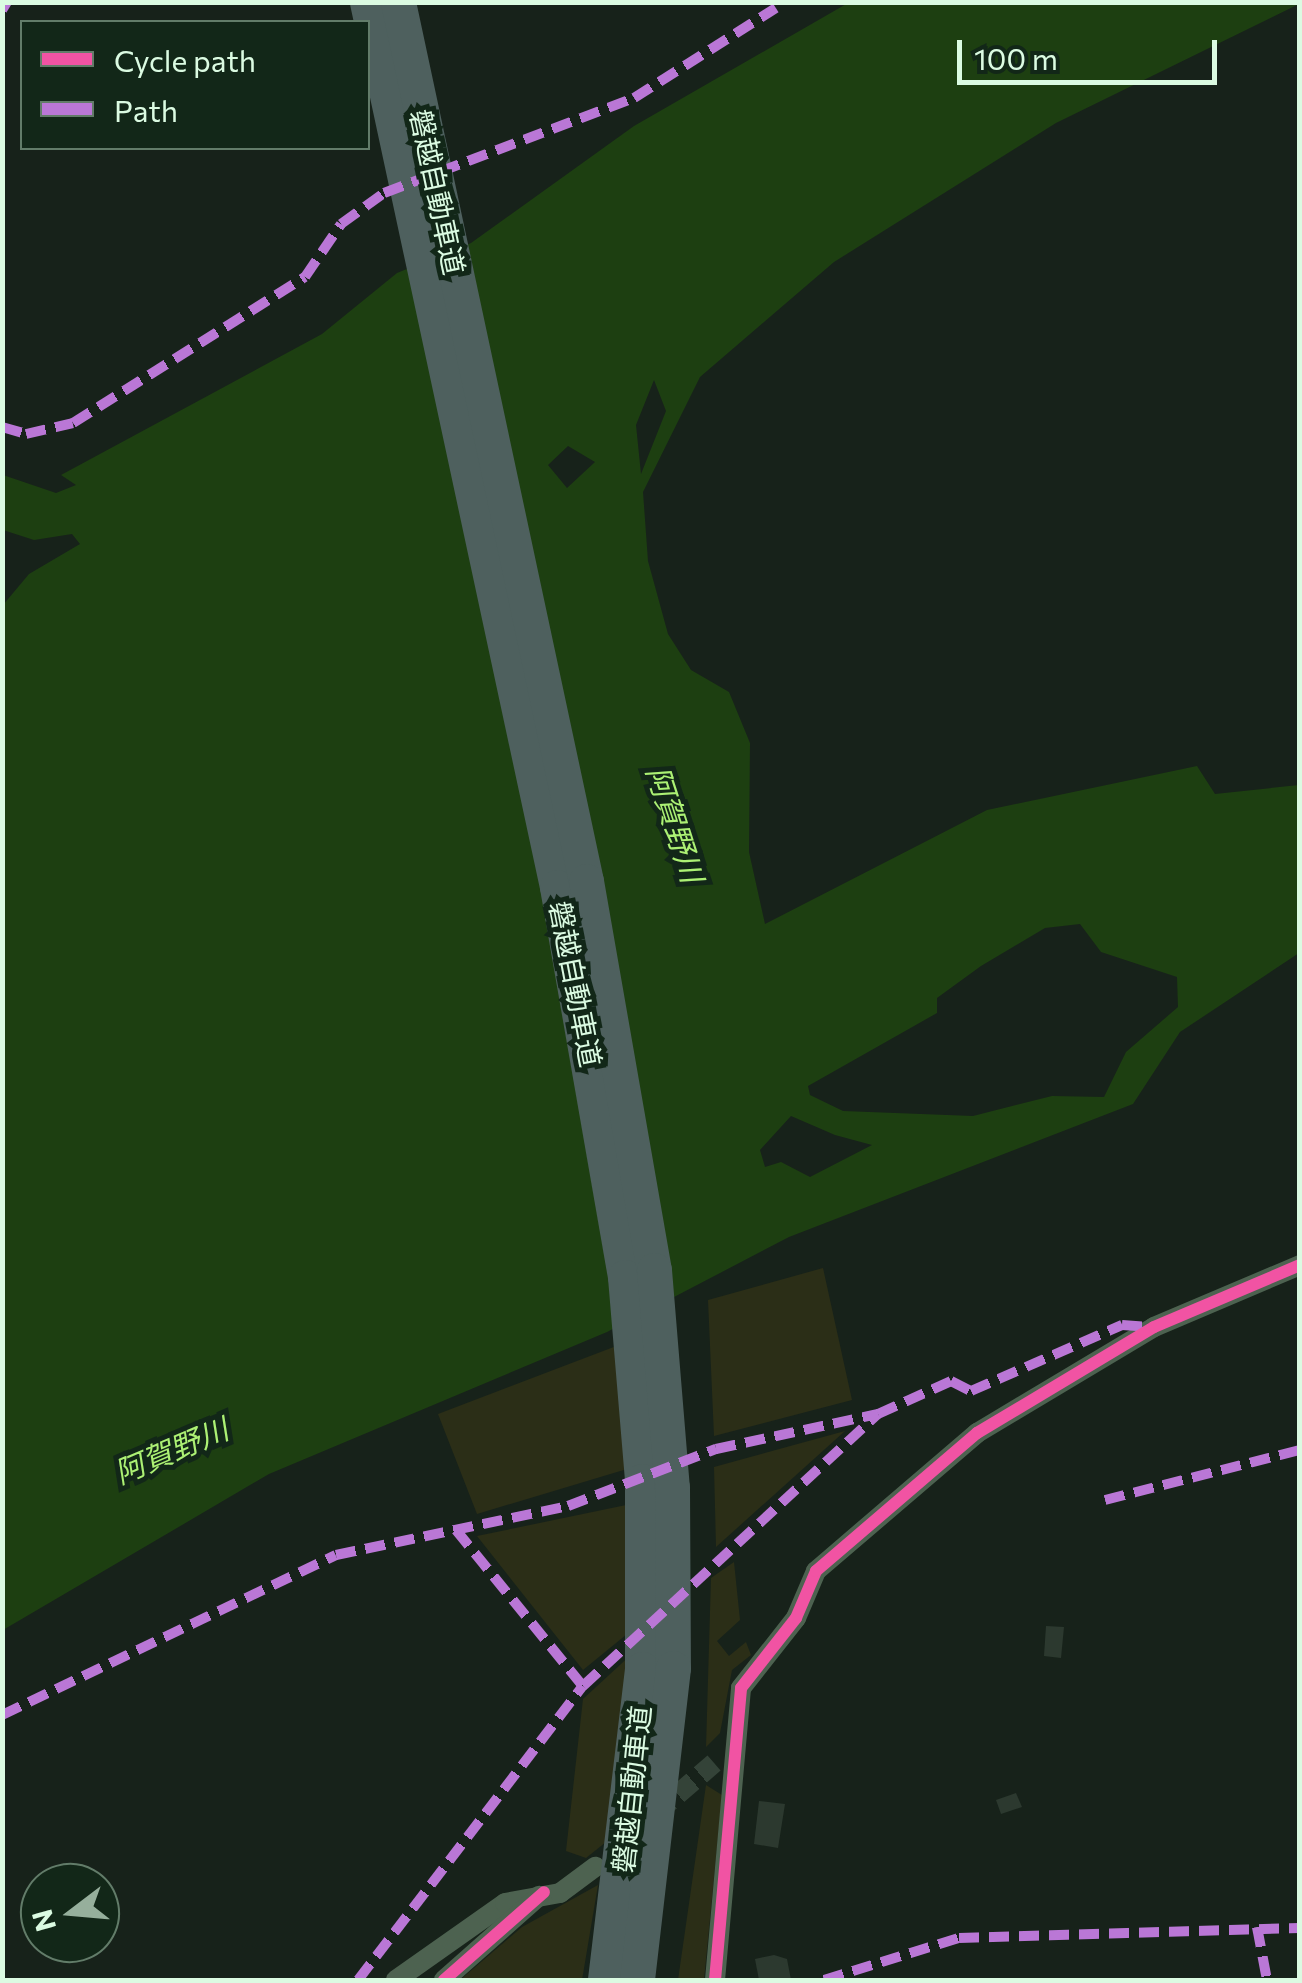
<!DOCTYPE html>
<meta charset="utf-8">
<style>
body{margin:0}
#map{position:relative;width:1302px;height:1983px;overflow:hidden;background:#17221a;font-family:Commissioner,"Noto Sans JP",sans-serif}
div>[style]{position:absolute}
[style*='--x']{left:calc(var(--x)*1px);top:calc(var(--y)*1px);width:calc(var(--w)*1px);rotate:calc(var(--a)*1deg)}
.green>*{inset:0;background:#2b2e17}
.water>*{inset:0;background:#1d3f11}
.building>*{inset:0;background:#2c392f}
.street-tunnel>*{height:20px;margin-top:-10px;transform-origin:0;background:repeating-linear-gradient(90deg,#344338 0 20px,transparent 0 30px)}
.street>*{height:20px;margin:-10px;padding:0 10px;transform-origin:10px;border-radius:10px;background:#4d6250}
.highway>*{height:35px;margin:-17.5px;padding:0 17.5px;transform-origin:17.5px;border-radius:17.5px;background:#4e605e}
.quiet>*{height:10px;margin-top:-5px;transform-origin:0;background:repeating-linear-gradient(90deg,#ba77d6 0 20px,transparent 0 30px)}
.cycleway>*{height:12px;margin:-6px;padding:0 6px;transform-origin:6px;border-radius:6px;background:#f153a3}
span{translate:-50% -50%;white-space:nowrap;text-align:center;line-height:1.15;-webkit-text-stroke:10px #122718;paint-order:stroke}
.street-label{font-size:28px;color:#dbfbe2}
.water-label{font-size:30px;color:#acf174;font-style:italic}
.frame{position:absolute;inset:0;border:5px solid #dbfbe2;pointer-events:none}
.legend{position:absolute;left:20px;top:20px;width:350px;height:130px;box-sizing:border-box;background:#122718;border:2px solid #627c69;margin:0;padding:12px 18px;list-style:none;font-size:30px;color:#dbfbe2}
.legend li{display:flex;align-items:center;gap:20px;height:50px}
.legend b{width:50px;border:2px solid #627c69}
.north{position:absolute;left:20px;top:1863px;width:100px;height:100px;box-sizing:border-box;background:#122718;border:2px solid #627c69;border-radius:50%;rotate:254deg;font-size:28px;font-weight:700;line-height:40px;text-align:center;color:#dbfbe2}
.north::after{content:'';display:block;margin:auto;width:35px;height:45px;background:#96af9c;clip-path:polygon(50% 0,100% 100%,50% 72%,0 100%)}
.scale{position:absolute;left:957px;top:40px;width:260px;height:45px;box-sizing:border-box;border:5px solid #dbfbe2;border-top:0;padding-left:12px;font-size:30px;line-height:35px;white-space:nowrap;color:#dbfbe2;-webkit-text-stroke:8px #122718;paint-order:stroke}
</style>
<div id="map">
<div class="green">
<i style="clip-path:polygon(823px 1268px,852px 1400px,714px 1436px,708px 1300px)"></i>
<i style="clip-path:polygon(619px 1345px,627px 1469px,477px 1514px,438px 1414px)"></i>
<i style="clip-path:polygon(845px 1431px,716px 1547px,714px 1467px)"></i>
<i style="clip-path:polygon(631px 1504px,632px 1630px,583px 1670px,477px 1536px)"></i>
<i style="clip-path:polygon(734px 1562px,740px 1620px,717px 1641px,729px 1656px,746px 1642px,751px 1655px,732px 1670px,720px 1733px,706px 1747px,711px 1578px)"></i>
<i style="clip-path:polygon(634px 1652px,611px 1838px,586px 1858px,566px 1851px,583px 1699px)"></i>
<i style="clip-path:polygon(706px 1785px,722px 1795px,704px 1980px,678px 1980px)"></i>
<i style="clip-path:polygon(598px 1885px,582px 1980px,460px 1980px,522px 1927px)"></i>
</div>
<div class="water">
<i style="clip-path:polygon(evenodd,848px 3px,1299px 4px,1056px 123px,834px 262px,700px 377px,643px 492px,648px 561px,668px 634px,691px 670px,729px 692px,750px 743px,749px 852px,765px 924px,987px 810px,1197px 766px,1215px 794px,1299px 785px,1299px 953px,1180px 1032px,1133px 1104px,789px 1237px,607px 1332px,269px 1474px,3px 1630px,3px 605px,29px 574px,80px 544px,72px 534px,34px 540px,3px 530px,3px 475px,56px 493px,76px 485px,61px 475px,322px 334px,397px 273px,471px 243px,634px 126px,848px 3px,654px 380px,666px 411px,641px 474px,636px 425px,654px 380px,848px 3px,568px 446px,595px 462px,567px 488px,548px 465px,568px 446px,848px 3px,1080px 924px,1101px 952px,1177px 977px,1178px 1007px,1126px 1052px,1104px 1097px,1052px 1096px,973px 1116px,843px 1111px,810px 1095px,808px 1086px,937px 1013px,937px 998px,981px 966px,1045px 928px,1080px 924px,848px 3px,791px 1116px,835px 1135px,872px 1145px,810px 1177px,781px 1162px,765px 1167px,760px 1150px,791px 1116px)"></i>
</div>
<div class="building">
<i style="clip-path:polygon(1046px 1626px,1064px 1627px,1061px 1658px,1044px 1656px)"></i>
<i style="clip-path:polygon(1016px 1793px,1022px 1807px,1001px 1814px,996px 1800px)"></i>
<i style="clip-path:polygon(759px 1801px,785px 1804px,778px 1848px,754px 1844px)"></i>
<i style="clip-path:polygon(774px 1955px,787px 1959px,791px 1980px,759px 1980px,755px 1959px)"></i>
</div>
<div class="street-tunnel">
<i style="--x:655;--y:1814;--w:78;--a:-40.8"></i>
</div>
<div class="street">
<i style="--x:396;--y:1980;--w:133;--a:-35.2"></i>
<i style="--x:505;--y:1903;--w:56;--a:-10.3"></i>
<i style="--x:560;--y:1893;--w:44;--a:-36.6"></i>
<i style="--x:444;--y:1980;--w:127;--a:-41.5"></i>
<i style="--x:715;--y:1980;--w:293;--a:-84.9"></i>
<i style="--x:741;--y:1688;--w:89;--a:-51.8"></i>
<i style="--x:796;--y:1618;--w:51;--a:-66.9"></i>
<i style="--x:816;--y:1571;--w:212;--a:-40.6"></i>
<i style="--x:977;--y:1433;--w:206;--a:-30.9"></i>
<i style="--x:1154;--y:1327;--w:159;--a:-23"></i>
</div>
<div class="highway">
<i style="--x:367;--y:2;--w:905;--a:77.88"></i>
<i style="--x:557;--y:887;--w:396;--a:80.1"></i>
<i style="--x:625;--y:1277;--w:205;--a:85.2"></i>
<i style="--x:642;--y:1481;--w:188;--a:90"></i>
<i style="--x:642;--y:1669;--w:313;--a:96.8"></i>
<i style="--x:398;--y:2;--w:899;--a:77.93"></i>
<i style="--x:586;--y:881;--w:395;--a:80.1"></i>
<i style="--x:654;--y:1270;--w:218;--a:85.3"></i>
<i style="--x:672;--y:1487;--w:181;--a:89.7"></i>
<i style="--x:673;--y:1668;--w:314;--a:96.6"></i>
</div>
<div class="quiet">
<i style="--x:2;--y:10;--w:9;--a:-58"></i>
<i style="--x:2;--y:427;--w:25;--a:16"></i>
<i style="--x:26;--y:434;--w:48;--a:-13.2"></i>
<i style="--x:73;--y:423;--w:274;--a:-32.2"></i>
<i style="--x:305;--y:277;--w:64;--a:-55.8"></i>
<i style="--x:341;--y:224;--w:53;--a:-35.8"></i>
<i style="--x:384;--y:193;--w:267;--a:-20.8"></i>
<i style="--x:634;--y:98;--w:168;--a:-32.4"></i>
<i style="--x:1105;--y:1500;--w:201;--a:-14.4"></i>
<i style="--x:456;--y:1530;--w:201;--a:50.9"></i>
<i style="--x:2;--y:1715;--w:370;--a:-25.6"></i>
<i style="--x:336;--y:1555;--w:237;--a:-11.9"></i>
<i style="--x:568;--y:1506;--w:159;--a:-21.1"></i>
<i style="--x:716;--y:1449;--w:166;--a:-12.2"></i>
<i style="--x:878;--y:1414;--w:80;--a:-24.3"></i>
<i style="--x:951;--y:1381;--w:22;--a:27"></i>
<i style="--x:971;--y:1391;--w:165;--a:-23.6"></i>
<i style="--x:1122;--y:1325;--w:27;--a:4"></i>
<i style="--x:1257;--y:1927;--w:54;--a:79.3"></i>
<i style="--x:358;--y:1980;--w:370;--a:-52.6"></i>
<i style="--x:583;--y:1686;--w:401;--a:-42.7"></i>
<i style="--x:824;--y:1980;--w:141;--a:-17.3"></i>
<i style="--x:959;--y:1938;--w:341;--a:-1.7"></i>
</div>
<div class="cycleway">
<i style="--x:444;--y:1980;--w:133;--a:-41.3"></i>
<i style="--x:715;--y:1980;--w:293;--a:-84.9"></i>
<i style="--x:741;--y:1688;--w:89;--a:-51.8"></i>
<i style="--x:796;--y:1618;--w:51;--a:-66.9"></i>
<i style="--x:816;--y:1571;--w:212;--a:-40.6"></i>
<i style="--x:977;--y:1433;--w:206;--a:-30.9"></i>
<i style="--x:1154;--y:1327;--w:159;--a:-23"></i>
</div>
<div class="street-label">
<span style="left:438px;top:192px;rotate:78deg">磐越自動車道</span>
<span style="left:576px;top:984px;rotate:79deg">磐越自動車道</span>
<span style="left:631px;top:1789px;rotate:-84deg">磐越自動車道</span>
</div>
<div class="water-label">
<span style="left:676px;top:824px;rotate:72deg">阿賀野川</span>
<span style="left:171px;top:1450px;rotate:-23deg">阿賀野川</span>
</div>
<div class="frame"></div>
<ul class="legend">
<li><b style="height:12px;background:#f153a3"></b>Cycle path</li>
<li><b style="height:12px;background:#ba77d6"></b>Path</li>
</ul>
<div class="north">N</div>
<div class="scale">100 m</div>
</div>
